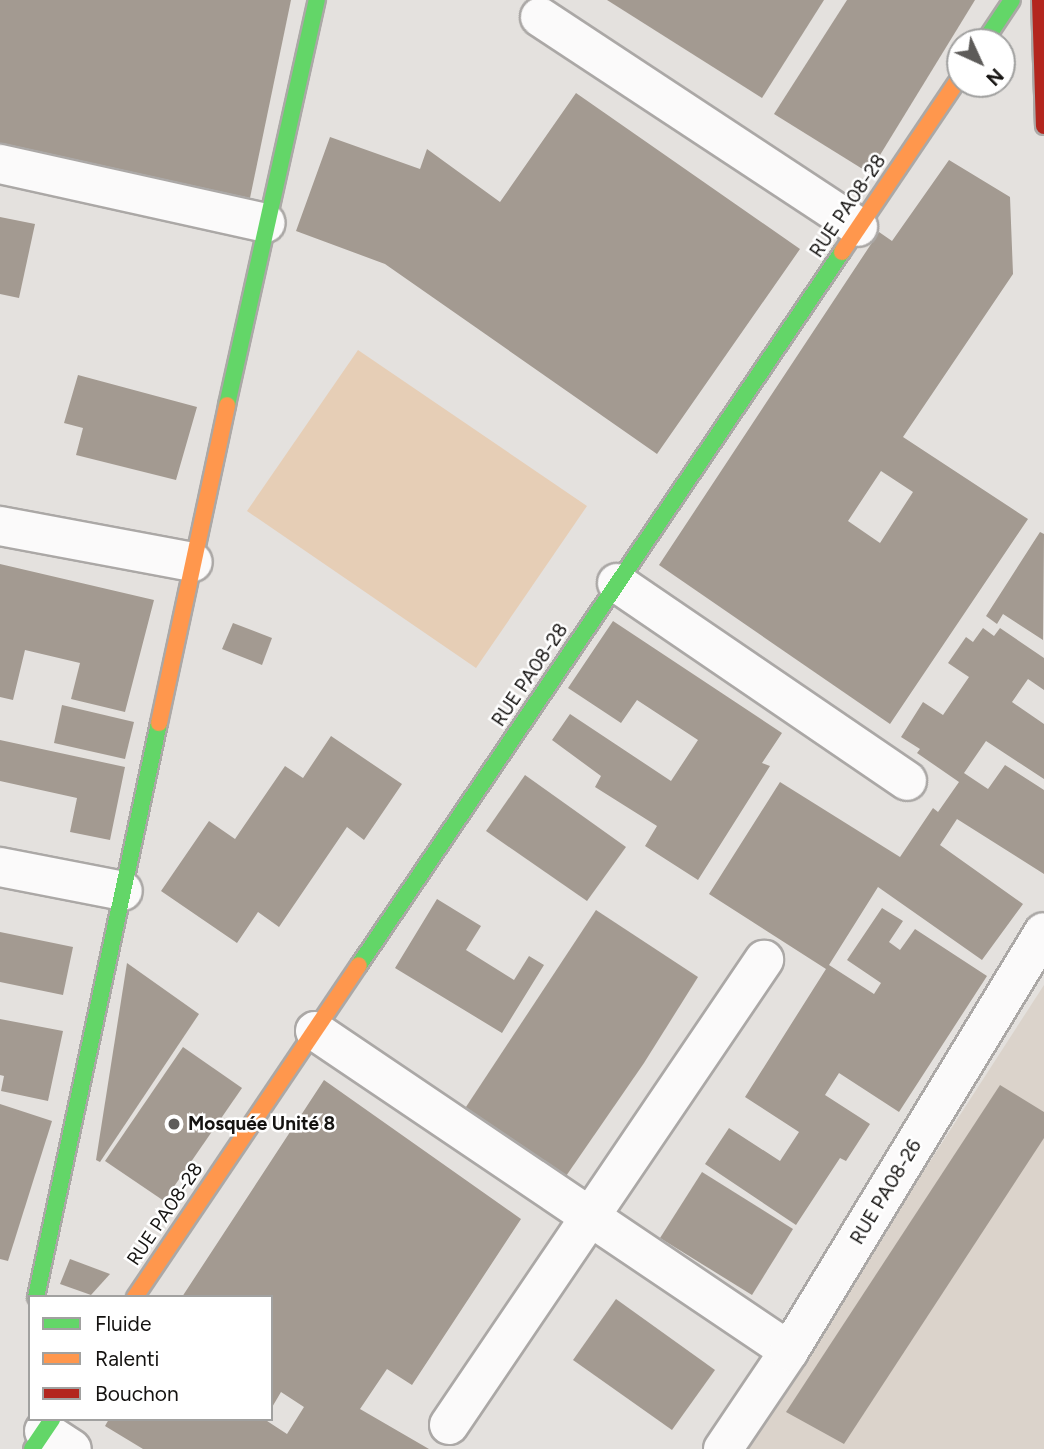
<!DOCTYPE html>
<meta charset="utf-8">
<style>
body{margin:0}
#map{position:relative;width:1044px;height:1449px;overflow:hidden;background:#e4e1de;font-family:Figtree,sans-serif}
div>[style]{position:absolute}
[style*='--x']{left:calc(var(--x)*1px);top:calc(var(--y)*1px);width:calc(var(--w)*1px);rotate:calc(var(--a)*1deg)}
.built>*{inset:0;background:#dbd3cb}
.green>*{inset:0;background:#e6ceb6}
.building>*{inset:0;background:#a39a91}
.roads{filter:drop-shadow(2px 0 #aba8a6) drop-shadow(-2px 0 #aba8a6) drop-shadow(0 2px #aba8a6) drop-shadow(0 -2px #aba8a6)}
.street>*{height:38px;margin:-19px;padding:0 19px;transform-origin:19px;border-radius:19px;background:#fbfafa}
.fast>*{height:16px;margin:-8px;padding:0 8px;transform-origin:8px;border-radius:8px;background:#63d668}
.slow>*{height:16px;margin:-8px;padding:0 8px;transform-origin:8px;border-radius:8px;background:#ff974d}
.jam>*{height:16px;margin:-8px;padding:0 8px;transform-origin:8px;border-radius:8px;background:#b3261e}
.dots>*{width:19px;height:19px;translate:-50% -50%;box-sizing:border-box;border:4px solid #fff;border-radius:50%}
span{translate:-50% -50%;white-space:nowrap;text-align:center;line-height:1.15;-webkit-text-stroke:5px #fff;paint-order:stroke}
.street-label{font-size:19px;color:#151311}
.poi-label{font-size:19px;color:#151311;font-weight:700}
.left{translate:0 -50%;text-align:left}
.legend{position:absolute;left:28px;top:1295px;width:245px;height:126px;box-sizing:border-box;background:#fff;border:2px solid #a1a1a0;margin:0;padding:9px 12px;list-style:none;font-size:21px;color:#151311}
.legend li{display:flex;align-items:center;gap:14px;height:35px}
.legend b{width:35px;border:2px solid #a1a1a0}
.north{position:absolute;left:946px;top:28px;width:70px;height:70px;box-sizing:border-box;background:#fff;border:2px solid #a1a1a0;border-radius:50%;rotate:135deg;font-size:19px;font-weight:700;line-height:28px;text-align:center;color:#151311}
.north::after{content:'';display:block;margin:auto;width:24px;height:32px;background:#5d5b59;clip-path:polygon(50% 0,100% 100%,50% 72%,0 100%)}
</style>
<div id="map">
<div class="built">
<i style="clip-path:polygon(1044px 985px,1044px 1449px,744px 1449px)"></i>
</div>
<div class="green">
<i style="clip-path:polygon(358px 350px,587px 506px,476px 668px,247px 511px)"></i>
</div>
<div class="building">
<i style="clip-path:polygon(0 0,291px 0,250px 198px,0 146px)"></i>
<i style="clip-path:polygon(607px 0,824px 0,762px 98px)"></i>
<i style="clip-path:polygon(847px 0,975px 0,869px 173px,774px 114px)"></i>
<i style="clip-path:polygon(576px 93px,800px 249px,657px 454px,385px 264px,296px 231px,330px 137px,420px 169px,427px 149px,500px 202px)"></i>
<i style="clip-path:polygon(evenodd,949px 160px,1010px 197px,1013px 274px,903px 437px,1028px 519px,890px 724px,659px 565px,879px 232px,892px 241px,949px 160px,881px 471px,913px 492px,880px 543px,848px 521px,881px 471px)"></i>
<i style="clip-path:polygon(0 217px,35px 224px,19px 298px,0 294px)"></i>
<i style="clip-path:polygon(78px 375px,197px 407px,176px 480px,76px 455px,83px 428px,64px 423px)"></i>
<i style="clip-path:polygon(1040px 532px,1044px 534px,1043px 640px,1003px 614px,997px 624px,986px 616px)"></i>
<i style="clip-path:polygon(0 564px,154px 600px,125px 712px,71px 699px,80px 663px,25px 650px,13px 700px,0 697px)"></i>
<i style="clip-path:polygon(613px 621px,782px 733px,762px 763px,770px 766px,698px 880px,645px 846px,657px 826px,595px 787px,601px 776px,552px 740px,570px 714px,671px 781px,698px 740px,637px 700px,621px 723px,568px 688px)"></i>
<i style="clip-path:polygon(233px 623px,272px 638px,262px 665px,222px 649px)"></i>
<i style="clip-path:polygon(983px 628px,994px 636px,1000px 628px,1044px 658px,1044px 690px,1028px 679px,1012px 702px,1044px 724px,1044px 779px,986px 741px,964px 773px,988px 789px,1005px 765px,1044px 790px,1044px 874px,957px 819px,940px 845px,1023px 904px,982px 960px,878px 887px,829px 965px,874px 994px,881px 983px,847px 960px,882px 908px,903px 921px,889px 942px,900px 950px,915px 929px,987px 976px,899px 1112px,839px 1073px,825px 1095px,870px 1124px,846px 1161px,840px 1158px,796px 1225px,705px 1164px,729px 1128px,780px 1161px,799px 1132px,745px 1097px,826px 969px,709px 894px,780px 782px,900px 857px,933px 808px,938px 812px,959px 782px,917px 753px,920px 749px,901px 737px,923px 702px,943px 715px,969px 677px,948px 663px,966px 637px,973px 642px)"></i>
<i style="clip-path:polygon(62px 705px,134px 722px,125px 759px,54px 743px)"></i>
<i style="clip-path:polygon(331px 736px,402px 784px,364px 840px,347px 827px,279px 927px,258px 912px,237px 943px,161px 891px,209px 821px,235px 839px,285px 766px,303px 778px)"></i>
<i style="clip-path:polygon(0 740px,125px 767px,110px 840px,70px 832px,77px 798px,0 781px)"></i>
<i style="clip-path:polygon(525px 775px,626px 847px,587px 901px,486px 831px)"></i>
<i style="clip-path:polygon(437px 899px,481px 926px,466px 950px,514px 980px,529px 956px,544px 965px,502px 1033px,395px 968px)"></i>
<i style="clip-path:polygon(596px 910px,698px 977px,644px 1063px,564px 1179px,462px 1113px)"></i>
<i style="clip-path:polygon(0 932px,73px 947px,63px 995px,0 982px)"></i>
<i style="clip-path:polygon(127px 963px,199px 1014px,100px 1162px,96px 1160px)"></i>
<i style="clip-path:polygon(0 1019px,63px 1031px,48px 1101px,1px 1091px,4px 1076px,0 1075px)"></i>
<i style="clip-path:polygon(183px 1047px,242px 1088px,164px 1201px,105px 1161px)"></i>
<i style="clip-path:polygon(324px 1080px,521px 1219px,412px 1385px,387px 1369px,360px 1409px,429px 1449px,143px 1449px,105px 1426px,109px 1419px,264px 1419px,287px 1434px,304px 1407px,281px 1392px,271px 1409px,271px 1297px,182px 1297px)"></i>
<i style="clip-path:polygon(1000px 1085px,1044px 1112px,1044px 1138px,844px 1444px,786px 1412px)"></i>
<i style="clip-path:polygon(0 1104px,52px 1121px,8px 1261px,0 1259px)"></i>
<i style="clip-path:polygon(702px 1172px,793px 1229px,752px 1295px,660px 1238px)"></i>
<i style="clip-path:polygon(70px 1259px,110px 1274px,91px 1295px,60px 1284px)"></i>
<i style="clip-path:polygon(616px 1299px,715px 1370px,672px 1430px,573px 1360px)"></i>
</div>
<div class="roads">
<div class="street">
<i style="--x:540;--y:17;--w:381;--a:33.4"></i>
<i style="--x:0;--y:164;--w:272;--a:12.5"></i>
<i style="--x:0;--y:526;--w:196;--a:10.6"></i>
<i style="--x:617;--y:583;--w:351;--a:34.3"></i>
<i style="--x:0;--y:867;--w:125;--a:11"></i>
<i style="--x:315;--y:1031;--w:572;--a:34.02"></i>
<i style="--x:449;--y:1425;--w:562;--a:-55.89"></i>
<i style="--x:44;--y:1431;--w:33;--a:33"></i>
<i style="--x:723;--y:1449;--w:118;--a:-56"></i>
<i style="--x:789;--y:1351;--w:490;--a:-58.7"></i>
</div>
<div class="fast">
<i style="--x:984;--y:42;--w:50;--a:-56.3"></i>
<i style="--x:227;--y:405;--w:415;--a:-77.5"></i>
<i style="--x:359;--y:965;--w:861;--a:-55.89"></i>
<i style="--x:36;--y:1297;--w:587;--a:-77.91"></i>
<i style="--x:32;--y:1449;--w:36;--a:-56"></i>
</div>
<div class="slow">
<i style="--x:842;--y:252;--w:211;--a:-56"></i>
<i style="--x:159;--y:723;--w:325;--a:-77.9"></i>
<i style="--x:135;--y:1297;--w:400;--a:-56"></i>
</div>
<div class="jam">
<i style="--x:1040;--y:0;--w:126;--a:88.2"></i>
</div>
</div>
<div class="dots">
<i style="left:174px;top:1124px;background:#5d5b59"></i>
</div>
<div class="street-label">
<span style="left:848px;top:206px;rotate:-56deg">RUE PA08-28</span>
<span style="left:530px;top:675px;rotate:-56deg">RUE PA08-28</span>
<span style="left:886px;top:1192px;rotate:-59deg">RUE PA08-26</span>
<span style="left:165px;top:1214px;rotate:-56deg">RUE PA08-28</span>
</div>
<div class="poi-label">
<span class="left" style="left:188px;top:1124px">Mosquée Unité 8</span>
</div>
<ul class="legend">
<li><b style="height:9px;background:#63d668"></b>Fluide</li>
<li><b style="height:9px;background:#ff974d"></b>Ralenti</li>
<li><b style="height:9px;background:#b3261e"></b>Bouchon</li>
</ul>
<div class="north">N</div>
</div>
